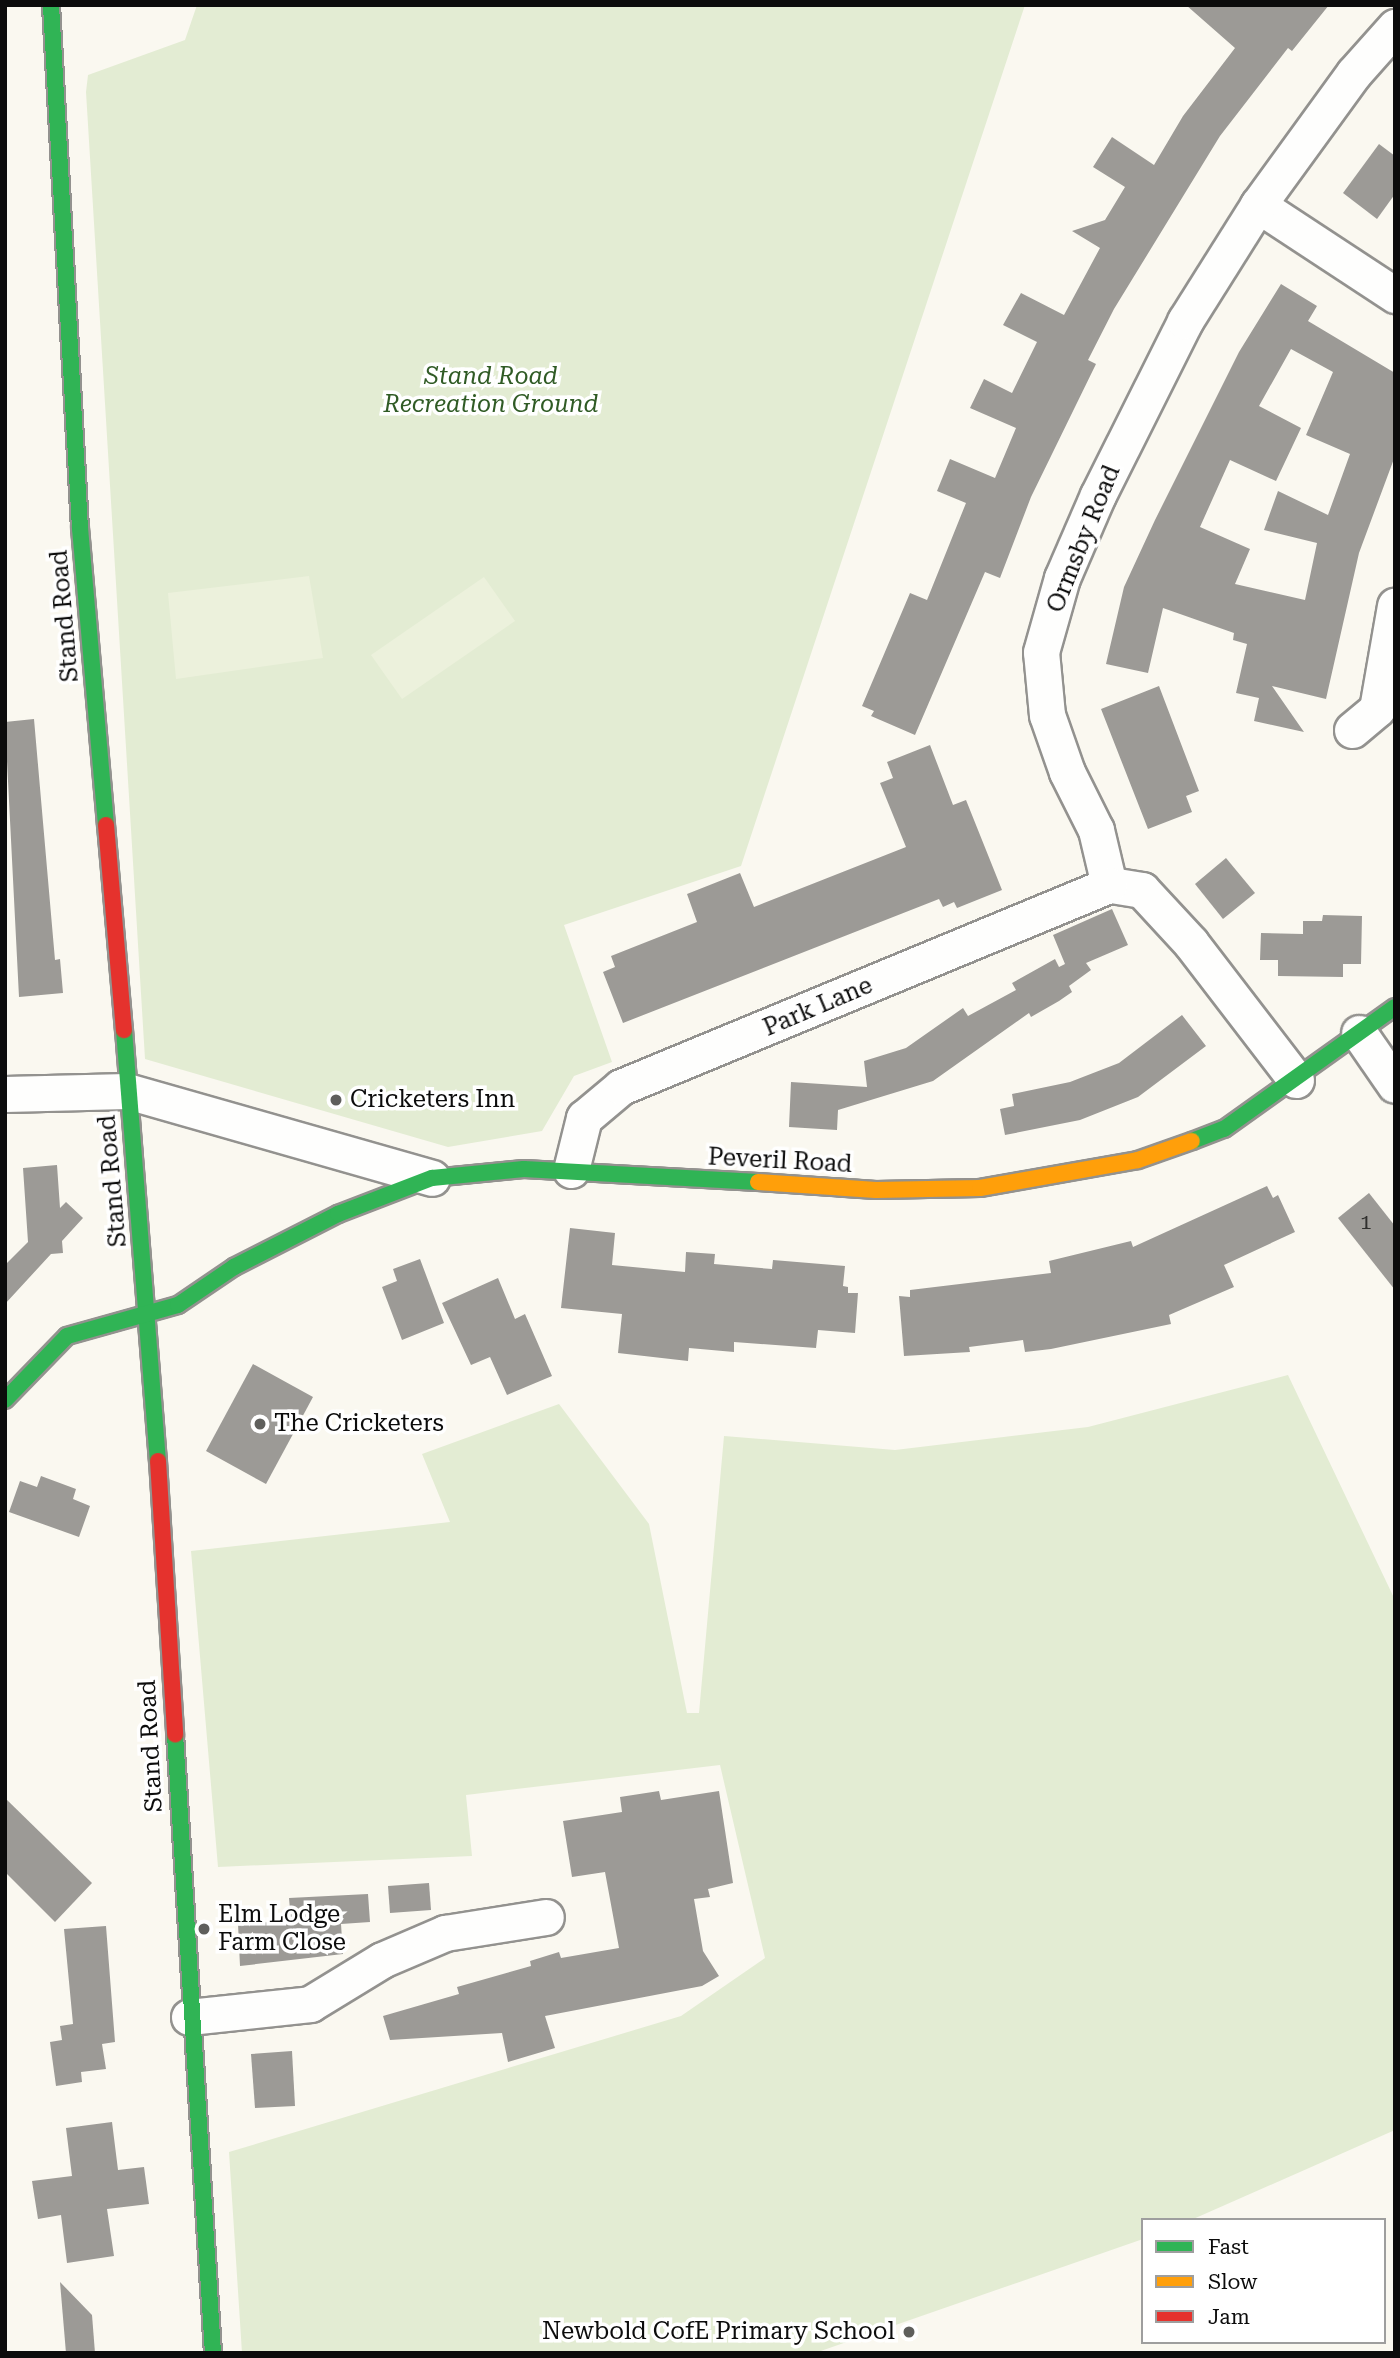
<!DOCTYPE html>
<style>
body{margin:0}
#map{position:relative;width:1400px;height:2358px;overflow:hidden;background:#faf8f0;font-family:"Roboto Serif",serif}
div>[style]{position:absolute}
[style*='--x']{left:calc(var(--x)*1px);top:calc(var(--y)*1px);width:calc(var(--w)*1px);rotate:calc(var(--a)*1deg)}
.green>*{inset:0;background:#e3ecd3}
.pitch>*{inset:0;background:#ecf1dc}
.building>*{inset:0;background:#9c9a96}
.roads{filter:drop-shadow(2px 0 #93928f) drop-shadow(-2px 0 #93928f) drop-shadow(0 2px #93928f) drop-shadow(0 -2px #93928f)}
.street>*{height:35px;margin:-17.5px;padding:0 17.5px;transform-origin:17.5px;border-radius:17.5px;background:#fefefd}
.fast>*{height:16px;margin:-8px;padding:0 8px;transform-origin:8px;border-radius:8px;background:#30b455}
.slow>*{height:16px;margin:-8px;padding:0 8px;transform-origin:8px;border-radius:8px;background:#ff9f0a}
.jam>*{height:16px;margin:-8px;padding:0 8px;transform-origin:8px;border-radius:8px;background:#e5322d}
.dots>*{width:19px;height:19px;translate:-50% -50%;box-sizing:border-box;border:4px solid #fff;border-radius:50%}
span{translate:-50% -50%;white-space:nowrap;text-align:center;line-height:1.15;-webkit-text-stroke:7px #fff;paint-order:stroke}
.number-label{font-size:21px;color:#30302e}
.number-label span{-webkit-text-stroke-width:0}
.park-label{font-size:24px;color:#305b25;font-style:italic}
.street-label{font-size:24px;color:#0c0c0c}
.poi-label{font-size:24px;color:#0c0c0c}
.left{translate:0 -50%;text-align:left}
.right{translate:-100% -50%;text-align:right}
.frame{position:absolute;inset:0;border:7px solid #0c0c0c;pointer-events:none}
.legend{position:absolute;left:1141px;top:2218px;width:245px;height:126px;box-sizing:border-box;background:#fff;border:2px solid #9e9e9e;margin:0;padding:9px 12px;list-style:none;font-size:21px;color:#0c0c0c}
.legend li{display:flex;align-items:center;gap:14px;height:35px}
.legend b{width:35px;border:2px solid #9e9e9e}
</style>
<div id="map">
<div class="green">
<i style="clip-path:polygon(197px 5px,1025px 5px,741px 866px,564px 925px,612px 1062px,574px 1076px,542px 1131px,448px 1147px,145px 1059px,86px 92px,88px 75px,185px 40px)"></i>
<i style="clip-path:polygon(1288px 1375px,1395px 1600px,1395px 2130px,1191px 2220px,1143px 2220px,1143px 2239px,815px 2353px,242px 2353px,229px 2152px,681px 2016px,765px 1958px,720px 1765px,466px 1795px,472px 1856px,218px 1867px,191px 1551px,450px 1522px,422px 1454px,559px 1404px,649px 1524px,687px 1713px,699px 1713px,724px 1436px,895px 1450px,1088px 1427px)"></i>
</div>
<div class="pitch">
<i style="clip-path:polygon(309px 576px,323px 658px,176px 679px,168px 593px)"></i>
<i style="clip-path:polygon(484px 577px,515px 621px,402px 699px,371px 655px)"></i>
</div>
<div class="building">
<i style="clip-path:polygon(1186px 5px,1329px 5px,1292px 51px,1288px 48px,1220px 136px,1114px 309px,1088px 360px,1096px 364px,1031px 497px,1000px 578px,985px 572px,915px 735px,871px 716px,874px 711px,862px 706px,910px 593px,927px 600px,966px 503px,937px 491px,950px 459px,995px 478px,1016px 428px,970px 408px,984px 379px,1012px 393px,1037px 342px,1003px 325px,1021px 293px,1064px 315px,1100px 248px,1072px 231px,1105px 220px,1125px 187px,1093px 167px,1112px 137px,1154px 165px,1183px 116px,1235px 48px)"></i>
<i style="clip-path:polygon(1379px 144px,1395px 156px,1395px 194px,1377px 219px,1343px 193px)"></i>
<i style="clip-path:polygon(evenodd,1281px 284px,1317px 306px,1308px 321px,1395px 373px,1395px 456px,1359px 553px,1326px 699px,1272px 686px,1304px 732px,1254px 721px,1259px 698px,1236px 693px,1247px 644px,1233px 640px,1234px 633px,1163px 608px,1148px 673px,1106px 664px,1124px 587px,1155px 520px,1239px 352px,1281px 284px,1291px 349px,1333px 372px,1306px 435px,1350px 454px,1328px 515px,1278px 491px,1264px 530px,1317px 543px,1305px 600px,1235px 584px,1250px 549px,1200px 527px,1230px 460px,1276px 481px,1301px 428px,1259px 406px,1291px 349px)"></i>
<i style="clip-path:polygon(1159px 686px,1199px 791px,1186px 796px,1192px 812px,1148px 829px,1101px 709px)"></i>
<i style="clip-path:polygon(34px 719px,55px 960px,60px 959px,63px 993px,19px 997px,5px 722px)"></i>
<i style="clip-path:polygon(930px 745px,953px 805px,966px 800px,1002px 890px,957px 908px,954px 902px,943px 907px,939px 899px,623px 1023px,603px 972px,615px 967px,611px 956px,697px 922px,687px 894px,740px 873px,754px 907px,906px 847px,880px 783px,893px 778px,887px 762px)"></i>
<i style="clip-path:polygon(1226px 858px,1255px 893px,1223px 919px,1195px 884px)"></i>
<i style="clip-path:polygon(1112px 909px,1128px 945px,1086px 963px,1091px 970px,1069px 986px,1072px 992px,1059px 1001px,1031px 1017px,1029px 1013px,933px 1081px,838px 1110px,837px 1130px,789px 1127px,791px 1082px,867px 1087px,864px 1061px,906px 1048px,963px 1008px,968px 1016px,1016px 990px,1012px 983px,1055px 959px,1059px 967px,1065px 964px,1053px 935px)"></i>
<i style="clip-path:polygon(1323px 915px,1362px 916px,1361px 964px,1343px 964px,1343px 977px,1278px 976px,1278px 960px,1260px 960px,1261px 933px,1303px 934px,1303px 921px,1322px 921px)"></i>
<i style="clip-path:polygon(1182px 1015px,1206px 1046px,1138px 1097px,1080px 1120px,1005px 1135px,1000px 1109px,1014px 1106px,1012px 1094px,1070px 1082px,1119px 1063px)"></i>
<i style="clip-path:polygon(57px 1165px,60px 1208px,66px 1202px,83px 1218px,62px 1241px,63px 1253px,51px 1254px,5px 1304px,5px 1265px,28px 1242px,23px 1168px)"></i>
<i style="clip-path:polygon(1267px 1186px,1273px 1198px,1278px 1195px,1295px 1232px,1224px 1265px,1234px 1287px,1169px 1315px,1171px 1324px,1051px 1349px,1025px 1352px,1023px 1340px,969px 1347px,970px 1352px,904px 1356px,899px 1296px,910px 1297px,910px 1290px,1051px 1273px,1049px 1261px,1131px 1241px,1133px 1247px)"></i>
<i style="clip-path:polygon(1369px 1193px,1395px 1226px,1395px 1290px,1338px 1218px)"></i>
<i style="clip-path:polygon(570px 1228px,615px 1233px,612px 1265px,685px 1272px,686px 1252px,715px 1254px,714px 1264px,772px 1269px,773px 1260px,845px 1266px,843px 1286px,848px 1287px,848px 1293px,858px 1293px,855px 1333px,818px 1330px,816px 1348px,734px 1342px,734px 1352px,689px 1348px,688px 1361px,618px 1353px,622px 1314px,561px 1308px)"></i>
<i style="clip-path:polygon(420px 1259px,444px 1323px,402px 1340px,382px 1287px,397px 1281px,393px 1269px)"></i>
<i style="clip-path:polygon(498px 1278px,515px 1319px,525px 1314px,552px 1376px,507px 1395px,490px 1357px,471px 1365px,442px 1303px)"></i>
<i style="clip-path:polygon(253px 1364px,313px 1397px,266px 1484px,206px 1451px)"></i>
<i style="clip-path:polygon(41px 1476px,76px 1489px,73px 1499px,90px 1506px,79px 1537px,9px 1512px,20px 1481px,37px 1487px)"></i>
<i style="clip-path:polygon(659px 1791px,661px 1800px,719px 1791px,733px 1883px,708px 1889px,710px 1897px,694px 1899px,703px 1951px,719px 1976px,702px 1986px,545px 2016px,555px 2048px,508px 2062px,502px 2033px,390px 2040px,383px 2016px,459px 1994px,457px 1987px,531px 1966px,530px 1961px,559px 1952px,561px 1958px,619px 1948px,605px 1872px,572px 1877px,563px 1821px,622px 1812px,620px 1797px)"></i>
<i style="clip-path:polygon(5px 1798px,92px 1883px,55px 1922px,5px 1872px)"></i>
<i style="clip-path:polygon(429px 1883px,431px 1910px,390px 1913px,388px 1886px)"></i>
<i style="clip-path:polygon(368px 1894px,370px 1922px,341px 1924px,343px 1954px,240px 1966px,238px 1924px,291px 1921px,289px 1898px)"></i>
<i style="clip-path:polygon(106px 1926px,115px 2042px,102px 2044px,106px 2069px,81px 2072px,82px 2082px,56px 2086px,50px 2042px,62px 2040px,60px 2026px,73px 2024px,64px 1929px)"></i>
<i style="clip-path:polygon(292px 2051px,295px 2106px,255px 2108px,251px 2054px)"></i>
<i style="clip-path:polygon(112px 2122px,118px 2170px,144px 2167px,149px 2204px,107px 2209px,114px 2256px,67px 2263px,61px 2215px,38px 2219px,32px 2181px,72px 2176px,66px 2128px)"></i>
<i style="clip-path:polygon(60px 2282px,92px 2315px,95px 2353px,66px 2353px)"></i>
</div>
<div class="roads">
<div class="street">
<i style="--x:1258;--y:205;--w:164;--a:33.3"></i>
<i style="--x:1352;--y:730;--w:33;--a:-40"></i>
<i style="--x:1377;--y:709;--w:105;--a:-80.1"></i>
<i style="--x:1359;--y:1033;--w:63;--a:55.3"></i>
<i style="--x:1296;--y:1080;--w:173;--a:-127.5"></i>
<i style="--x:1191;--y:943;--w:72;--a:-132.8"></i>
<i style="--x:1142;--y:890;--w:33;--a:-171"></i>
<i style="--x:1109;--y:885;--w:57;--a:-103.3"></i>
<i style="--x:1096;--y:830;--w:65;--a:-116.6"></i>
<i style="--x:1067;--y:772;--w:60;--a:-109.3"></i>
<i style="--x:1047;--y:715;--w:63;--a:-95.4"></i>
<i style="--x:1041;--y:652;--w:77;--a:-74.2"></i>
<i style="--x:1062;--y:578;--w:90;--a:-66.6"></i>
<i style="--x:1098;--y:495;--w:195;--a:-63.4"></i>
<i style="--x:1185;--y:321;--w:137;--a:-57.8"></i>
<i style="--x:1258;--y:205;--w:163;--a:-54"></i>
<i style="--x:1354;--y:73;--w:62;--a:-48.3"></i>
<i style="--x:5;--y:1094;--w:122;--a:-1.4"></i>
<i style="--x:127;--y:1091;--w:317;--a:15.9"></i>
<i style="--x:571;--y:1170;--w:54;--a:-76"></i>
<i style="--x:584;--y:1118;--w:48;--a:-40"></i>
<i style="--x:621;--y:1087;--w:528;--a:-22.49"></i>
<i style="--x:189;--y:2017;--w:122;--a:-6.1"></i>
<i style="--x:310;--y:2004;--w:84;--a:-31.4"></i>
<i style="--x:382;--y:1960;--w:69;--a:-23.2"></i>
<i style="--x:445;--y:1933;--w:102;--a:-9"></i>
</div>
<div class="fast">
<i style="--x:51;--y:5;--w:524;--a:86.83"></i>
<i style="--x:80;--y:528;--w:298;--a:85"></i>
<i style="--x:124;--y:1030;--w:432;--a:85.5"></i>
<i style="--x:1192;--y:1141;--w:34;--a:-21"></i>
<i style="--x:1224;--y:1129;--w:210;--a:-35.5"></i>
<i style="--x:5;--y:1400;--w:89;--a:-45.9"></i>
<i style="--x:67;--y:1336;--w:115;--a:-15.6"></i>
<i style="--x:178;--y:1305;--w:68;--a:-34.2"></i>
<i style="--x:234;--y:1267;--w:117;--a:-27"></i>
<i style="--x:338;--y:1214;--w:101;--a:-21"></i>
<i style="--x:432;--y:1178;--w:92;--a:-5.6"></i>
<i style="--x:524;--y:1169;--w:234;--a:3.2"></i>
<i style="--x:175;--y:1734;--w:620;--a:86.49"></i>
</div>
<div class="slow">
<i style="--x:758;--y:1182;--w:118;--a:3.9"></i>
<i style="--x:876;--y:1190;--w:104;--a:-1.1"></i>
<i style="--x:980;--y:1188;--w:160;--a:-10"></i>
<i style="--x:1138;--y:1160;--w:57;--a:-19.4"></i>
</div>
<div class="jam">
<i style="--x:106;--y:825;--w:206;--a:85"></i>
<i style="--x:158;--y:1461;--w:274;--a:86.4"></i>
</div>
</div>
<div class="dots">
<i style="left:336px;top:1100px;background:#5f5f5c"></i>
<i style="left:260px;top:1424px;background:#5f5f5c"></i>
<i style="left:204px;top:1929px;background:#5f5f5c"></i>
<i style="left:909px;top:2332px;background:#5f5f5c"></i>
</div>
<div class="number-label">
<span style="left:1366px;top:1222px">1</span>
</div>
<div class="park-label">
<span style="left:491px;top:391px">Stand Road<br>Recreation Ground</span>
</div>
<div class="street-label">
<span style="left:1084px;top:539px;rotate:-68deg">Ormsby Road</span>
<span style="left:65px;top:616px;rotate:-95deg">Stand Road</span>
<span style="left:818px;top:1007px;rotate:-23deg">Park Lane</span>
<span style="left:780px;top:1161px;rotate:3deg">Peveril Road</span>
<span style="left:113px;top:1181px;rotate:-95deg">Stand Road</span>
<span style="left:151px;top:1746px;rotate:-93deg">Stand Road</span>
</div>
<div class="poi-label">
<span class="left" style="left:350px;top:1100px">Cricketers Inn</span>
<span class="left" style="left:274px;top:1424px">The Cricketers</span>
<span class="left" style="left:218px;top:1929px">Elm Lodge<br>Farm Close</span>
<span class="right" style="left:895px;top:2332px">Newbold CofE Primary School</span>
</div>
<div class="frame"></div>
<ul class="legend">
<li><b style="height:9px;background:#30b455"></b>Fast</li>
<li><b style="height:9px;background:#ff9f0a"></b>Slow</li>
<li><b style="height:9px;background:#e5322d"></b>Jam</li>
</ul>
</div>
